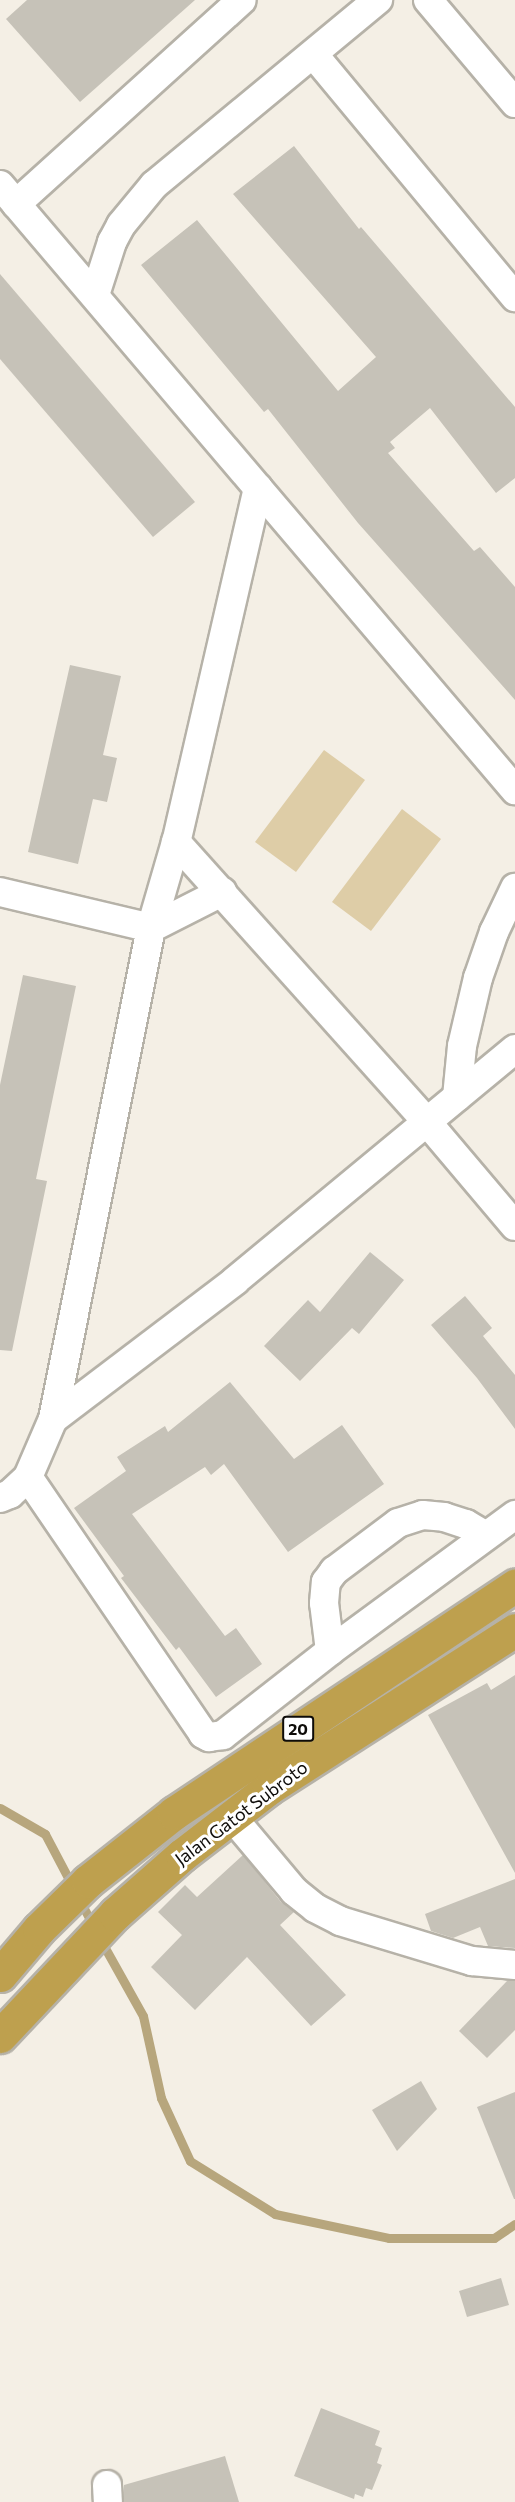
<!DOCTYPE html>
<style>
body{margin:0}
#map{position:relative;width:515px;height:2502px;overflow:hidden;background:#f4efe5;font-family:Commissioner,sans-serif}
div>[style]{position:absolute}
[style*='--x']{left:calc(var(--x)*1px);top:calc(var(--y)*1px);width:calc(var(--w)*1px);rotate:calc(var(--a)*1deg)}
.green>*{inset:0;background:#decda7}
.stream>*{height:9px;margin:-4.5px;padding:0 4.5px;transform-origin:4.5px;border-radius:4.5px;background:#b7a67d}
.building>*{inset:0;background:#c6c2b8}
.roads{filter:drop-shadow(2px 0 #b6b2a8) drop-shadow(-2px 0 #b6b2a8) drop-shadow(0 2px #b6b2a8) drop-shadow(0 -2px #b6b2a8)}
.minor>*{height:28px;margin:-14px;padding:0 14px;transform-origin:14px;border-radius:14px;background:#fff}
.trunk>*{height:33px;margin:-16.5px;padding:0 16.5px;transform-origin:16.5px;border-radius:16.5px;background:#bea04e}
span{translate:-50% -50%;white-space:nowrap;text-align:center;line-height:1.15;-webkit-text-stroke:6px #fff;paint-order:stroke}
.shield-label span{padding:2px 4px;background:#fff;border:2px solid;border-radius:4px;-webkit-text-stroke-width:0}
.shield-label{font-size:16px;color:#0e0c09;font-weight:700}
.street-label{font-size:18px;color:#0e0c09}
</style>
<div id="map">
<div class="green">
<i style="clip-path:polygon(324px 750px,365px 780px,296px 872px,255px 842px)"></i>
<i style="clip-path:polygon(402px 809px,441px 839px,371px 931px,332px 902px)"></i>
</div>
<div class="stream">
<i style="--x:0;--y:1808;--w:52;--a:30"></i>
<i style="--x:45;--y:1834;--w:60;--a:62.2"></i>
<i style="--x:79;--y:1899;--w:32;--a:62"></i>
<i style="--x:100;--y:1939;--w:88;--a:60.8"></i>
<i style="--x:143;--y:2016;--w:84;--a:77.6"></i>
<i style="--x:161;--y:2098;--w:69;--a:65.3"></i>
<i style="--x:190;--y:2161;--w:100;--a:31.9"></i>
<i style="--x:275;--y:2214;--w:116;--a:11.9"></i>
<i style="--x:389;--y:2238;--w:105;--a:0"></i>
<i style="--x:494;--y:2238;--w:25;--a:-34"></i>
</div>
<div class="building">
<i style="clip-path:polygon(27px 0,195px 0,80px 102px,6px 19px)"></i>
<i style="clip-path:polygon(294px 146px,359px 229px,361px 227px,515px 407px,515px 478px,496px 493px,430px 408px,390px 442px,395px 448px,388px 453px,474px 551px,480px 547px,515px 587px,515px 700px,358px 523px,268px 409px,264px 412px,141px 265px,197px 220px,338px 391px,376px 357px,233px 194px)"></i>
<i style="clip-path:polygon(0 274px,195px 502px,153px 537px,0 359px)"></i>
<i style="clip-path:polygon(70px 665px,121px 676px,103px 755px,117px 758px,107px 802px,93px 799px,78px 864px,28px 852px)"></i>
<i style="clip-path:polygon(23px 975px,76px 986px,36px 1179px,47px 1181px,12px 1351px,0 1350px,0 1085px)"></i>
<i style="clip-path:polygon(370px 1252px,404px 1280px,359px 1334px,352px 1328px,300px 1381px,264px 1346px,308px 1300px,320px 1312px)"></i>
<i style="clip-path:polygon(465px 1296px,492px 1328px,483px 1336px,515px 1375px,515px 1429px,477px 1378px,431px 1325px)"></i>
<i style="clip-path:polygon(230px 1382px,294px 1459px,342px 1425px,384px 1484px,288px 1552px,224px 1464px,211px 1475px,205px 1467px,132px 1514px,225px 1636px,236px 1628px,262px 1664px,216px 1697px,179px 1647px,176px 1650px,121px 1578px,124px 1576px,74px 1508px,126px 1471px,117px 1457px,165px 1426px,168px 1432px)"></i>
<i style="clip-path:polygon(515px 1675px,515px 1873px,428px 1715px,487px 1683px,491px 1690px)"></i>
<i style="clip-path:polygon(243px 1855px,281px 1902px,294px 1912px,280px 1925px,346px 1995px,311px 2026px,247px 1957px,195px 2010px,151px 1967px,182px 1935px,158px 1912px,185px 1885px,197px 1897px)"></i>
<i style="clip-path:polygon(515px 1879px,515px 1948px,488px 1946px,480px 1927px,453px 1938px,431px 1931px,425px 1914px)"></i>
<i style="clip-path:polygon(507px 1981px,515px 1981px,515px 2030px,487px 2058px,459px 2031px)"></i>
<i style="clip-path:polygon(421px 2081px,437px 2109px,397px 2151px,372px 2110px)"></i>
<i style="clip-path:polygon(515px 2092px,515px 2199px,514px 2199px,477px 2107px)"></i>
<i style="clip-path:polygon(501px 2278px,509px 2305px,467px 2317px,459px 2291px)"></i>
<i style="clip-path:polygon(321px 2408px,380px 2431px,375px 2445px,382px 2448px,377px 2463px,382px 2465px,372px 2490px,366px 2488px,363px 2497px,355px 2494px,354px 2499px,294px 2476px)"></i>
<i style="clip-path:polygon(225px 2456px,239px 2502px,124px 2502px,124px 2485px)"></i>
</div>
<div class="roads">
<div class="minor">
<i style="--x:428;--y:0;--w:135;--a:49.8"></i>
<i style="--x:314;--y:55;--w:315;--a:50.3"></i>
<i style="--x:0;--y:185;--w:398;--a:49.6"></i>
<i style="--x:258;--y:488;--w:363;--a:103"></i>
<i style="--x:176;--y:842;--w:90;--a:106.2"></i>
<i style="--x:151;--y:928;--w:501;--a:101.29"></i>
<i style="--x:16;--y:204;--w:304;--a:-42.1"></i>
<i style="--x:95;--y:295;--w:56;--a:-72.2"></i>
<i style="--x:112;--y:242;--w:19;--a:-62"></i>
<i style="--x:121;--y:225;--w:52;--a:-50.5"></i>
<i style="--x:154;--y:185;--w:291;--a:-39.6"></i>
<i style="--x:258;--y:488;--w:397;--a:49.6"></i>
<i style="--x:176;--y:842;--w:376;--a:48.1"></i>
<i style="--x:427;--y:1122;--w:136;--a:49.8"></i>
<i style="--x:0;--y:892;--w:155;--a:13.4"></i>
<i style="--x:151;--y:928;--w:80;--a:-26.9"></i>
<i style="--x:515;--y:1049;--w:364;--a:140.4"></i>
<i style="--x:235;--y:1281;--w:228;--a:142.8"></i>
<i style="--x:53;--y:1419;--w:63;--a:113.3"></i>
<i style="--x:28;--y:1477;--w:311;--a:55.7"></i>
<i style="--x:203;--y:1734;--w:7;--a:27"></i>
<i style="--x:209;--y:1737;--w:14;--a:-8"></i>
<i style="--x:223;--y:1735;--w:136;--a:-38.1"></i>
<i style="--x:330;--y:1651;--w:230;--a:-36.3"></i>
<i style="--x:457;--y:1097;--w:51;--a:-84.4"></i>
<i style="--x:462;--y:1046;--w:70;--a:-76.8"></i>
<i style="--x:478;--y:978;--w:49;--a:-70.8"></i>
<i style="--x:494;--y:932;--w:49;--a:-64.5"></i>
<i style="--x:0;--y:1498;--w:11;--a:-22"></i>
<i style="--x:10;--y:1494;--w:25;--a:-43"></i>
<i style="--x:330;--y:1651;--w:48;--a:-97.1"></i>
<i style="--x:324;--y:1603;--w:21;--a:-85"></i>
<i style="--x:326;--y:1582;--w:14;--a:-54"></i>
<i style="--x:334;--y:1571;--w:80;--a:-36.9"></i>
<i style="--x:398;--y:1523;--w:26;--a:-18"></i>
<i style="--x:423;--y:1515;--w:21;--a:5"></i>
<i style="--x:444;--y:1517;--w:23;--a:18"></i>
<i style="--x:466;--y:1524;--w:23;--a:31"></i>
<i style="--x:232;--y:1817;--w:97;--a:50"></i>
<i style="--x:294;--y:1891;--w:27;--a:39"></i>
<i style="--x:315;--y:1908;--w:28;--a:27"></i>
<i style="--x:340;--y:1921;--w:138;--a:16.9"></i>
<i style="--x:472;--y:1961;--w:43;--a:5.3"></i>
<i style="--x:107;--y:2485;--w:17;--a:87"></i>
</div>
<div class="trunk">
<i style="--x:0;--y:1975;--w:60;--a:-49.7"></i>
<i style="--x:39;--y:1929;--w:69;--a:-44.4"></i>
<i style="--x:88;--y:1881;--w:110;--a:-38.3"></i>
<i style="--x:174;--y:1813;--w:410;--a:-33.7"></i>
<i style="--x:0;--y:2036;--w:168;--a:-46.7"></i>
<i style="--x:115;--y:1914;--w:89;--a:-41.4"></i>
<i style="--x:182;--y:1855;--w:110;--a:-37.6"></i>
<i style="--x:269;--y:1788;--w:292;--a:-32.7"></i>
</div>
</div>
<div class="shield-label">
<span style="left:298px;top:1729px">20</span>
</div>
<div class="street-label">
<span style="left:241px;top:1813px;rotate:-37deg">Jalan Gatot Subroto</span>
</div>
</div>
